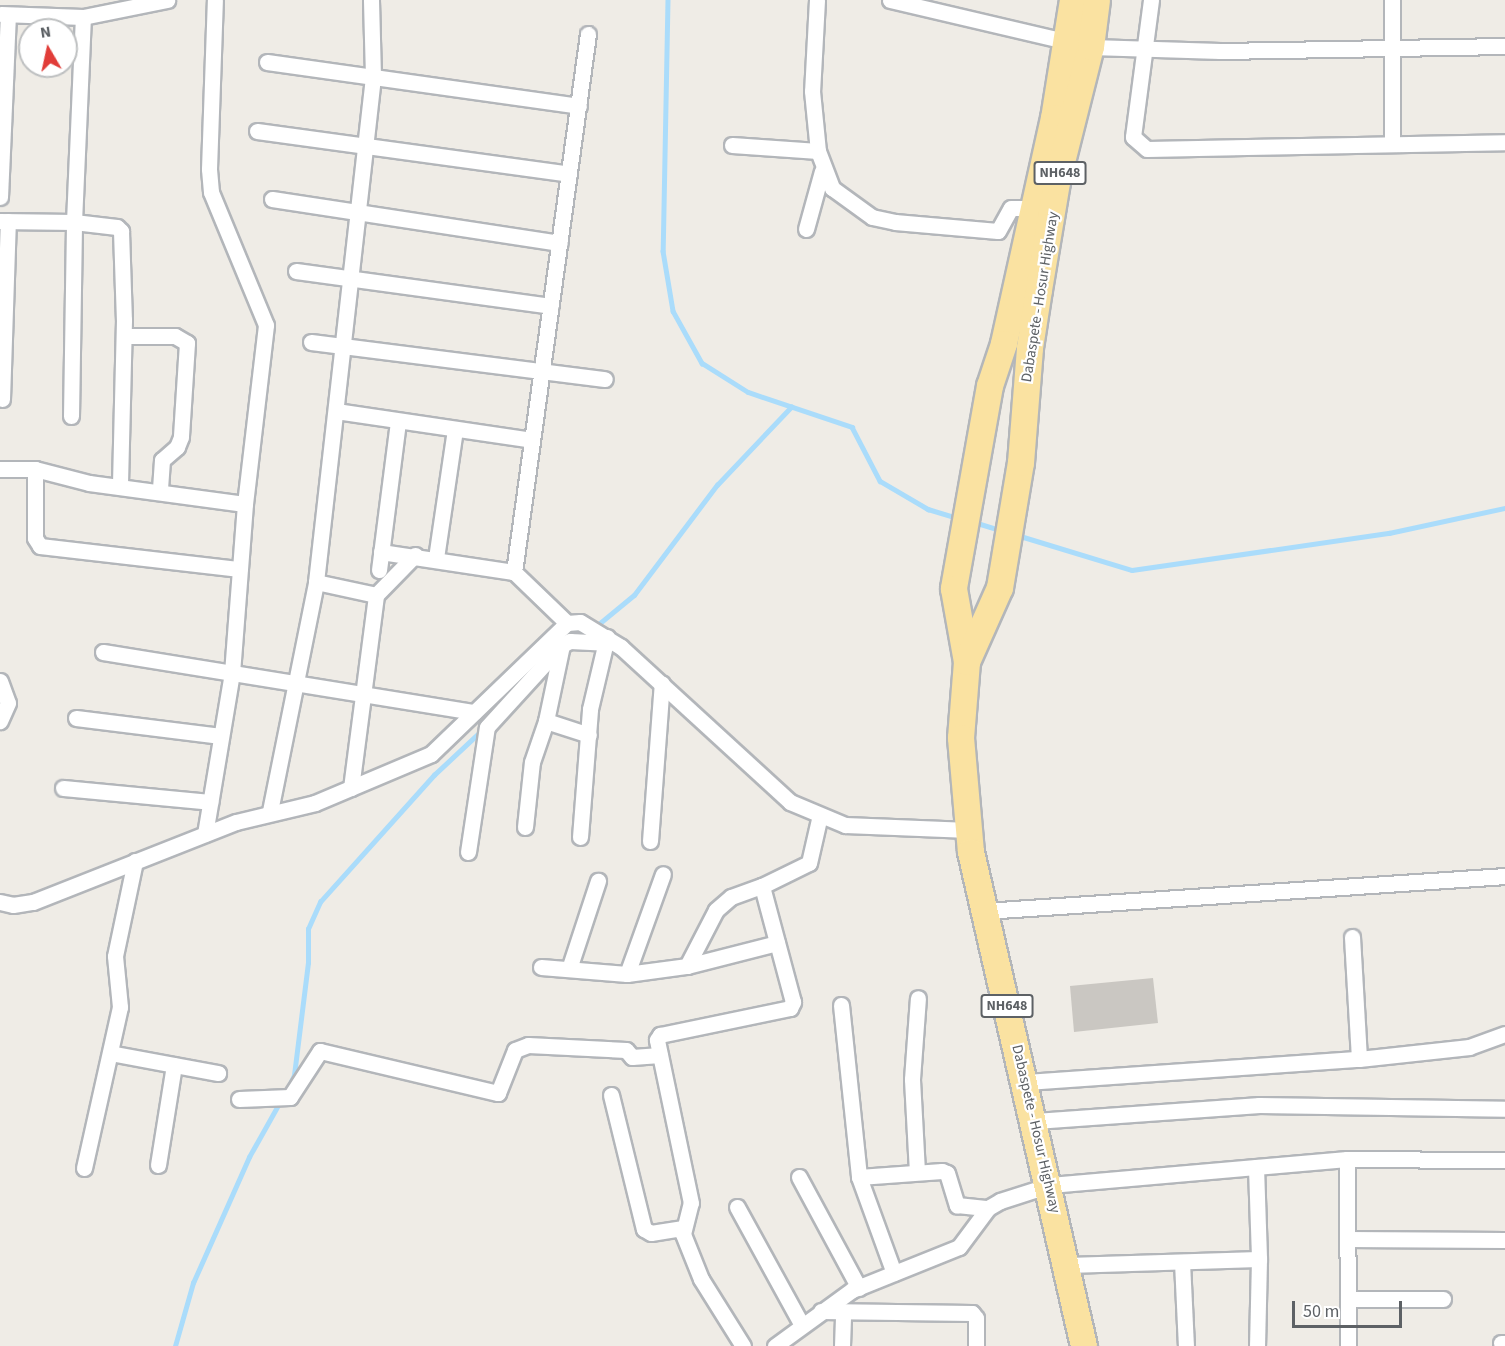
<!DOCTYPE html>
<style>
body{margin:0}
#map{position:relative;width:1505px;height:1346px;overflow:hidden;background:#efece6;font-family:"Source Sans 3",sans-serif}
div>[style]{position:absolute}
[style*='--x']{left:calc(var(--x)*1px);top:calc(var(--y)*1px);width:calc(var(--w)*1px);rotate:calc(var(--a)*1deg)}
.stream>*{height:4.5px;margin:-2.25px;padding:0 2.25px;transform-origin:2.25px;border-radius:2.25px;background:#aadcfb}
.building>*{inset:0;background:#cac7c2}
.roads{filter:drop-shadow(2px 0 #b3b6ba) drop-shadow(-2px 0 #b3b6ba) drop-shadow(0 2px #b3b6ba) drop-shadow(0 -2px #b3b6ba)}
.minor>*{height:15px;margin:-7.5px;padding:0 7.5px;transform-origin:7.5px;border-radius:7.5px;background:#fff}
.trunk>*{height:26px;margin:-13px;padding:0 13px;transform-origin:13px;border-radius:13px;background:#fae2a1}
span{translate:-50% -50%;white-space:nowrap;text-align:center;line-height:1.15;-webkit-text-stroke:4.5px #fff;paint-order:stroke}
.shield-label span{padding:2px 4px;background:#fff;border:2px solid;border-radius:4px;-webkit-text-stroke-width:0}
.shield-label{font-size:14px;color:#5d6165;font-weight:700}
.street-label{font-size:15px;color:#5d6165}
.north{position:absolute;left:18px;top:18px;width:60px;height:60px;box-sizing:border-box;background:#fff;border:2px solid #bec0c1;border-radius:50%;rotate:351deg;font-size:16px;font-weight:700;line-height:24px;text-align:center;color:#5d6165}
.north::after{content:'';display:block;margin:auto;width:21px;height:27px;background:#e13d39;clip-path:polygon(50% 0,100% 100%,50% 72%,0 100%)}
.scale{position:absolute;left:1292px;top:1301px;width:110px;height:27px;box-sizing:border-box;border:3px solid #5d6165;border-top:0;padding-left:8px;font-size:18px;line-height:21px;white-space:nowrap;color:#5d6165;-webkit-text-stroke:4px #fff;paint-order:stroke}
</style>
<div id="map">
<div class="stream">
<i style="--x:668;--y:0;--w:251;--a:91.1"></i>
<i style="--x:663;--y:251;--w:61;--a:80.5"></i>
<i style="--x:673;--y:311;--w:60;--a:60.9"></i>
<i style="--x:702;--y:363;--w:54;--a:32.2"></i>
<i style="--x:748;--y:392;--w:110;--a:18.6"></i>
<i style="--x:852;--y:427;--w:61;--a:62.6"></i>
<i style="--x:880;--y:481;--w:56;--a:30.3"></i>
<i style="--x:928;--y:509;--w:30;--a:17"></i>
<i style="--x:974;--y:522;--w:27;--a:17"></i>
<i style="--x:1017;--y:535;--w:120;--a:16.9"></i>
<i style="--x:1132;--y:570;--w:260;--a:-8.2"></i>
<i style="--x:1389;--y:533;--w:119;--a:-12.2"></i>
<i style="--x:594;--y:628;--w:52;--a:-39.5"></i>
<i style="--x:634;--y:595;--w:138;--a:-53"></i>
<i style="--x:717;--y:485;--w:108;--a:-46.5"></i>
<i style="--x:288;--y:1088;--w:14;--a:-65"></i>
<i style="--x:294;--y:1075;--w:113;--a:-82.9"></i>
<i style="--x:308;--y:963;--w:34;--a:-90"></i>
<i style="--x:308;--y:929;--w:30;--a:-66"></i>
<i style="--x:320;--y:902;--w:171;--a:-48.1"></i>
<i style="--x:434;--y:775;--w:64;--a:-43.1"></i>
<i style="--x:175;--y:1346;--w:66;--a:-74.1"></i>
<i style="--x:193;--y:1283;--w:138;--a:-66"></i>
<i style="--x:249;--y:1157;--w:65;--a:-60.7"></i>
</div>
<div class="building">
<i style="clip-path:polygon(1153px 978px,1158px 1023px,1074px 1032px,1070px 986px)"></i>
</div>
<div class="roads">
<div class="minor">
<i style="--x:817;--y:0;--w:91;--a:93.1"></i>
<i style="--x:812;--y:91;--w:60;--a:84.3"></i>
<i style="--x:818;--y:151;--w:40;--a:69"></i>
<i style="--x:832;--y:188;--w:49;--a:35.9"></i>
<i style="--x:872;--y:217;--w:24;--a:12"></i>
<i style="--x:895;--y:222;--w:103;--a:5"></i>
<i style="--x:998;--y:231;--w:26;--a:-61"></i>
<i style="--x:1011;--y:208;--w:23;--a:0"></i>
<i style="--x:890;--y:0;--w:206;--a:13.2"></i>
<i style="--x:1091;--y:47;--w:129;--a:1.8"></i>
<i style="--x:1220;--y:51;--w:285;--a:-1"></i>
<i style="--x:1151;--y:0;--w:138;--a:97.5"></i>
<i style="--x:1133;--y:137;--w:18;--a:41"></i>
<i style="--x:1147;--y:149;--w:358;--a:-1.1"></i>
<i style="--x:1;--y:14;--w:82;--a:2.1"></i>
<i style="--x:83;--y:17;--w:86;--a:-11.4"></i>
<i style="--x:267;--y:62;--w:315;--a:8"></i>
<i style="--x:257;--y:131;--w:315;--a:7.8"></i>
<i style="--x:1392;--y:143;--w:143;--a:-90"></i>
<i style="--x:732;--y:145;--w:86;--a:4"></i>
<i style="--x:0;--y:197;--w:182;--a:-87.5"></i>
<i style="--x:272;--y:199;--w:291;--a:8.7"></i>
<i style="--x:0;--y:221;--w:74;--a:0.8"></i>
<i style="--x:74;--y:222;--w:43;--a:6.6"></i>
<i style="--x:117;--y:227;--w:6;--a:45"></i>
<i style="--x:121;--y:231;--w:89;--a:88.1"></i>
<i style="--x:124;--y:320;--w:167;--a:91.4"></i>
<i style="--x:806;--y:229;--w:60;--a:-74.6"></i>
<i style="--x:296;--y:271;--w:257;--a:7.8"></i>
<i style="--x:124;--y:336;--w:51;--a:0"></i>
<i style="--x:175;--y:336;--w:14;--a:30"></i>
<i style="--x:187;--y:343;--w:94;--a:93.7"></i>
<i style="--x:181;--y:437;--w:11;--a:112"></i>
<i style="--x:177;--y:447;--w:20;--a:139"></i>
<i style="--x:162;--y:460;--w:32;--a:94"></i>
<i style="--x:311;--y:342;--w:296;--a:7.2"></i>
<i style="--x:2;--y:399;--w:178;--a:-88.1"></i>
<i style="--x:336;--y:411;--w:198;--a:8.4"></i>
<i style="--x:71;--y:416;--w:194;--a:-89.1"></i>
<i style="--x:74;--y:222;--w:205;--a:-87.5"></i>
<i style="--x:0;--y:469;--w:35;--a:0"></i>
<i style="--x:35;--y:469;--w:56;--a:14.5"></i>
<i style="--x:89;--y:483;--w:157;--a:7.7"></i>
<i style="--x:35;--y:469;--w:69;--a:90"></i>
<i style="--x:35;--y:538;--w:9;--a:58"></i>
<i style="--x:40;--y:546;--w:201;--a:6.6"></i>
<i style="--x:381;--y:552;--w:134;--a:8.6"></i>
<i style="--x:436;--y:558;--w:129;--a:-81.6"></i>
<i style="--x:379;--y:570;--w:150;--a:-82.7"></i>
<i style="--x:316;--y:582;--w:61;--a:12.2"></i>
<i style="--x:376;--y:595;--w:56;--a:-45.7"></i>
<i style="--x:567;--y:623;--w:74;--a:-136.1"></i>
<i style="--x:514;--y:572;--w:543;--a:-82.17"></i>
<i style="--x:103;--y:652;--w:376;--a:9.2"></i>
<i style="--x:0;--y:681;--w:23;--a:70"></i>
<i style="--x:8;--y:703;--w:20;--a:114"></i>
<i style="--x:76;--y:718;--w:146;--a:7.1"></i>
<i style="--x:546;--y:721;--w:45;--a:18"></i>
<i style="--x:63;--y:788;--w:148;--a:5.4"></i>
<i style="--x:351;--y:788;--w:195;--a:-82.6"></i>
<i style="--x:270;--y:811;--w:234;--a:-78.6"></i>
<i style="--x:316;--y:582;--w:508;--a:-83.56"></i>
<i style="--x:373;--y:77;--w:77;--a:-91.5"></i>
<i style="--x:525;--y:827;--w:65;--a:-83.9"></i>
<i style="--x:532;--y:762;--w:43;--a:-71.1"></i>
<i style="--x:546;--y:721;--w:78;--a:-78.1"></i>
<i style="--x:205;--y:834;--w:163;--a:-80.5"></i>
<i style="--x:232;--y:673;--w:169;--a:-85.6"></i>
<i style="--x:245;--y:504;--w:180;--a:-83.3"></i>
<i style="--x:266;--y:325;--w:144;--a:-112.5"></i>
<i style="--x:211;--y:192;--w:23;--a:-95"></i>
<i style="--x:209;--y:169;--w:169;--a:-88"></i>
<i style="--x:580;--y:837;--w:128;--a:-85.5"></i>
<i style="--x:590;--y:709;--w:74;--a:-76.7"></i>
<i style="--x:650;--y:841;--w:158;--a:-85.7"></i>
<i style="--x:468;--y:852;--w:126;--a:-81.4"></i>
<i style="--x:487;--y:727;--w:111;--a:-47.6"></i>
<i style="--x:562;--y:645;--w:9;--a:-27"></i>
<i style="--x:570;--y:641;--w:35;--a:3"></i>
<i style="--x:0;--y:902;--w:13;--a:13"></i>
<i style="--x:13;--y:905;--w:20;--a:-9"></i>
<i style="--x:33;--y:902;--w:218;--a:-21.5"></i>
<i style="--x:236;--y:822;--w:81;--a:-13.5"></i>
<i style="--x:315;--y:803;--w:126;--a:-22.9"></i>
<i style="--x:431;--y:754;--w:189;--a:-43.9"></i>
<i style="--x:567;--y:623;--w:13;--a:-4"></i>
<i style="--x:580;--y:622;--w:48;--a:31.4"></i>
<i style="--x:621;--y:647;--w:229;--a:42.5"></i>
<i style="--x:790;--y:802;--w:60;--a:22.7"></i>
<i style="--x:845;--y:825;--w:124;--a:2.3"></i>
<i style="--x:984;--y:911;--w:522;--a:-3.84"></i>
<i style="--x:1352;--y:937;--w:122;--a:86.7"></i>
<i style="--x:687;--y:966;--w:63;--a:-62.6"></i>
<i style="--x:716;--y:910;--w:20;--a:-41"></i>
<i style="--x:731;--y:897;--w:33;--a:-20"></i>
<i style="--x:541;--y:967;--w:86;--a:4.7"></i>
<i style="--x:627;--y:974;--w:61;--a:-7.6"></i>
<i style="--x:687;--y:966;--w:93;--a:-14.3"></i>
<i style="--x:569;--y:969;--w:93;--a:-71.8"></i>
<i style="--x:627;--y:974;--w:106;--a:-70.2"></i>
<i style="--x:841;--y:1005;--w:173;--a:84"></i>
<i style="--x:859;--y:1177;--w:102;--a:70"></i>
<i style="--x:110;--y:1053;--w:110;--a:10.5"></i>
<i style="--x:1026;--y:1082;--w:334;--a:-4"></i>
<i style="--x:1359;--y:1059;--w:111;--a:-6.2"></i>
<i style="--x:1469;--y:1047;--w:38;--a:-20"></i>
<i style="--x:611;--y:1095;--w:138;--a:76.2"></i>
<i style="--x:644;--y:1229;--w:8;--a:30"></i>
<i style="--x:651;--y:1233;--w:31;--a:-9"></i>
<i style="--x:239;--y:1099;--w:51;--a:-2.2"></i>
<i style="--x:290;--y:1097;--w:55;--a:-56.9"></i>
<i style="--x:320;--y:1051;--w:183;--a:13.3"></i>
<i style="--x:498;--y:1093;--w:46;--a:-68.4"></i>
<i style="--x:515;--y:1050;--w:14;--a:-21"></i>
<i style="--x:528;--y:1045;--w:98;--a:2.9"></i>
<i style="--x:626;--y:1050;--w:9;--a:49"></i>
<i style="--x:632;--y:1057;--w:28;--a:-4"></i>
<i style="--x:1035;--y:1121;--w:225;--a:-4.1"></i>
<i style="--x:1259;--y:1105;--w:246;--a:0.9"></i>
<i style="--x:1347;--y:1159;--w:158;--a:0.4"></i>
<i style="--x:158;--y:1165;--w:101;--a:-80.9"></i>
<i style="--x:1256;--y:1167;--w:92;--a:88.1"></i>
<i style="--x:84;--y:1168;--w:165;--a:-77.4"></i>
<i style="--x:120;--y:1007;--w:51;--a:-95.6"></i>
<i style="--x:115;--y:956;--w:97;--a:-78.1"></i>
<i style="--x:917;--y:1172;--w:93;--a:-93.1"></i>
<i style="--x:912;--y:1079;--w:81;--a:-85.8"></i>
<i style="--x:799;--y:1177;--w:126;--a:61.6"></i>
<i style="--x:859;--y:1177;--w:83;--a:-4.1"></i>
<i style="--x:942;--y:1171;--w:5;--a:22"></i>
<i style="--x:947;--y:1173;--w:34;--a:73"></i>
<i style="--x:957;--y:1205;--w:31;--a:6"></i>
<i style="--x:737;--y:1207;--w:135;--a:61.2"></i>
<i style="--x:1347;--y:1239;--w:158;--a:0.4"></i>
<i style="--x:1182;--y:1262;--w:84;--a:87.3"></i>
<i style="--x:1067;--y:1265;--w:192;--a:-1.8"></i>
<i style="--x:1259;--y:1259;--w:87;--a:91.3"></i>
<i style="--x:1348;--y:1299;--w:95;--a:0"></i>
<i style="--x:821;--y:1311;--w:151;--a:0.8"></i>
<i style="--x:972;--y:1313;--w:6;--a:51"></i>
<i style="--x:976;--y:1318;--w:28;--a:90"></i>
<i style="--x:1501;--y:1343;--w:4;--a:0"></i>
<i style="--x:743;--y:1346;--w:79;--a:-122.1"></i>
<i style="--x:701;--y:1279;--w:48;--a:-111.8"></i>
<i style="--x:683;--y:1234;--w:32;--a:-76"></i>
<i style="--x:691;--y:1203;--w:167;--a:-101.8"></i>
<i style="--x:657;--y:1040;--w:6;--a:-59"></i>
<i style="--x:660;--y:1035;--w:133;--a:-11.7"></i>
<i style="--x:790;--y:1008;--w:7;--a:-63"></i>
<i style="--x:793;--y:1002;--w:120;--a:-105"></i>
<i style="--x:762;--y:886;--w:52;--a:-26.1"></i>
<i style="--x:809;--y:863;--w:49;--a:-77.1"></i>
<i style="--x:775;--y:1346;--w:95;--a:-36"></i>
<i style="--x:852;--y:1290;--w:115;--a:-21.9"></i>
<i style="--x:959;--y:1247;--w:49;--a:-53.4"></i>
<i style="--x:988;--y:1208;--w:14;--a:-30"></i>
<i style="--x:1000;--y:1201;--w:52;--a:-17.7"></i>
<i style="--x:1050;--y:1185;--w:298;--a:-5"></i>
<i style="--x:1347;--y:1159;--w:187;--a:89.7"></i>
<i style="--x:842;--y:1346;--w:34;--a:-88"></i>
</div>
<div class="trunk">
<i style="--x:1073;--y:0;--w:120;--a:99.1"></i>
<i style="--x:1054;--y:118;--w:231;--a:102.5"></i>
<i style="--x:1004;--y:344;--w:44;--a:108.4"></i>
<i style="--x:990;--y:386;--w:206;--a:100.1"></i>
<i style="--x:954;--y:589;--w:74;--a:79.9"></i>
<i style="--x:967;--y:662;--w:76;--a:94.5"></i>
<i style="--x:961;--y:738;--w:114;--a:85"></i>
<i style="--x:971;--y:852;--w:507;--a:77.12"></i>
<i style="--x:967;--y:662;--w:81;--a:-66"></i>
<i style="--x:1000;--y:588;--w:127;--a:-80.5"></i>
<i style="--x:1021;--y:463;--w:115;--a:-85.5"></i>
<i style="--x:1030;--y:348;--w:59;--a:-81.2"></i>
<i style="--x:1039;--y:290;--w:109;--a:-80.5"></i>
<i style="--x:1057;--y:182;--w:139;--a:-75.9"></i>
<i style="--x:1091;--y:47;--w:47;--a:-82.7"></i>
</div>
</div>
<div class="shield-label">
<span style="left:1060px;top:173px">NH648</span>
<span style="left:1007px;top:1006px">NH648</span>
</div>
<div class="street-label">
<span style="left:1040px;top:297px;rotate:-81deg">Dabaspete - Hosur Highway</span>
<span style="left:1036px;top:1129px;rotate:77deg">Dabaspete - Hosur Highway</span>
</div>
<div class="north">N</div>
<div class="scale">50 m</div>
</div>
